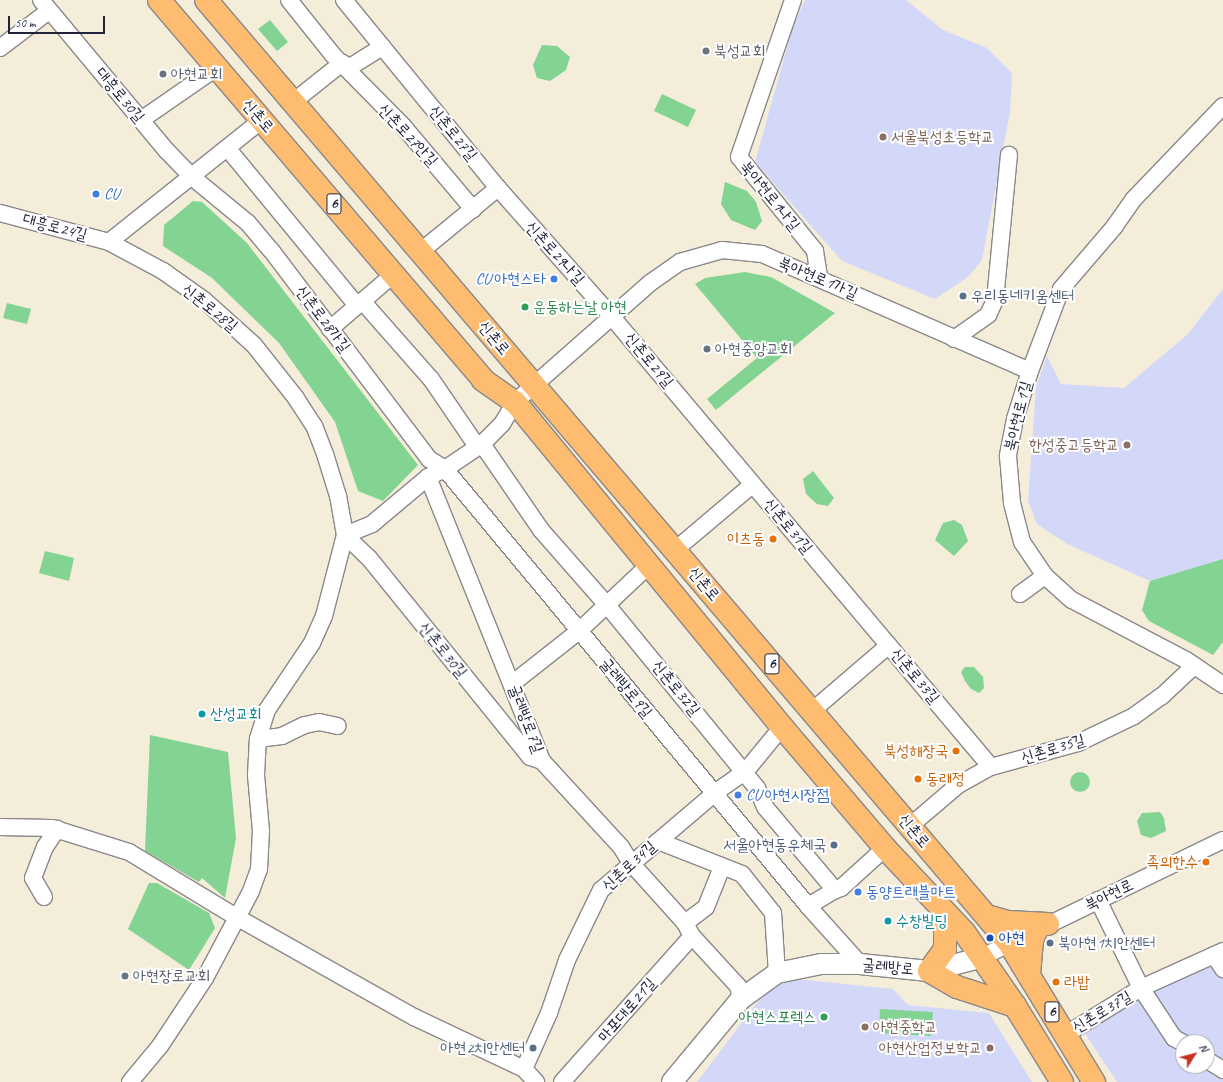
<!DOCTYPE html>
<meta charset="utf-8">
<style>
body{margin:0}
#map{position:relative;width:1223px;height:1082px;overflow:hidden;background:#f4edd9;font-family:Caveat,"Poor Story",sans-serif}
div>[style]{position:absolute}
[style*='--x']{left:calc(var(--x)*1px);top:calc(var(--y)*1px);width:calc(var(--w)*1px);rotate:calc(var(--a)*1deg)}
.built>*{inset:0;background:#d3d8f9}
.green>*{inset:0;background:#83d393}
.round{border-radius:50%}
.roads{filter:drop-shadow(1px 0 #8b888a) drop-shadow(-1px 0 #8b888a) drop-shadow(0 1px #8b888a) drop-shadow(0 -1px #8b888a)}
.minor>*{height:16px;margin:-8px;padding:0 8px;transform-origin:8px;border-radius:8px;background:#fff}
.tertiary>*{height:20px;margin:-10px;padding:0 10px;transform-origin:10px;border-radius:10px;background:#fff}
.primary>*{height:22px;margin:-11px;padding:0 11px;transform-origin:11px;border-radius:11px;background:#fdbc70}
.dots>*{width:11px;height:11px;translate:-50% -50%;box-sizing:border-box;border:2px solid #fff;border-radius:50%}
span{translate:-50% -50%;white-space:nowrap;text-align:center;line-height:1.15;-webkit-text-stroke:4px #fff;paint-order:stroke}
.shield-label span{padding:1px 3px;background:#fff;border:1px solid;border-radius:3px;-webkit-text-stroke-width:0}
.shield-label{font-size:15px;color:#22223b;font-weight:700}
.worship-label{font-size:16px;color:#5b616d}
.left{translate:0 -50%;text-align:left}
.street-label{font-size:16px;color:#22223b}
.education-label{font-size:16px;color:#785e54}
.right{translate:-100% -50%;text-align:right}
.shop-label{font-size:16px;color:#366cbe}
.service-label{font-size:16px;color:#4e5e75}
.leisure-label{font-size:16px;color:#27864d}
.food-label{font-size:16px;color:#c56008}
.culture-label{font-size:16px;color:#0d838f}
.transit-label{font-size:16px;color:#164399}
.north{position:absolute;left:1175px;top:1034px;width:40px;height:40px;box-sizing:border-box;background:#fff;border:1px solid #a7a7b1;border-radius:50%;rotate:54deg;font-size:11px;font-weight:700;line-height:16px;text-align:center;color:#22223b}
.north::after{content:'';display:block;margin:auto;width:14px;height:18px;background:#c8321e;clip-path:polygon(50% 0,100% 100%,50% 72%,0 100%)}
.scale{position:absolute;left:8px;top:16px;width:97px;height:18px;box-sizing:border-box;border:2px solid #22223b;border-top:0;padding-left:5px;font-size:12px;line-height:14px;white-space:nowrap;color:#22223b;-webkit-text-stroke:3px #fff;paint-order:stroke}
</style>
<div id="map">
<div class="built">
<i style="clip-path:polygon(805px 0,906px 0,943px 30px,987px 48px,1012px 73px,1010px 112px,982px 260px,968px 277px,935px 299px,842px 261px,755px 162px,793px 26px)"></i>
<i style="clip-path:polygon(1223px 289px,1223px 560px,1150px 581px,1067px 544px,1037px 524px,1028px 501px,1036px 387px,1047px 356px,1061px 384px,1124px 388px,1188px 334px)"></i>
<i style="clip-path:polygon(evenodd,1214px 955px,1223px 969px,1223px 1082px,1117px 1082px,1080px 1026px,1214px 955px,1183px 1042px,1207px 1042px,1207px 1066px,1183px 1066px,1183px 1042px)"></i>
<i style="clip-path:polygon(797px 979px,893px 989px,908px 1005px,989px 1013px,1032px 1082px,697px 1082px,759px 1000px,775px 986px)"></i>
</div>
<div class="green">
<i style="clip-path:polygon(270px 20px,288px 42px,277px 51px,258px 29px)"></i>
<i style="clip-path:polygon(542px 45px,557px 46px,570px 57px,566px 70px,550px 81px,537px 78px,533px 65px)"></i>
<i style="clip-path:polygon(662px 94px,696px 110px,688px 127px,654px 111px)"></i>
<i style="clip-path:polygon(725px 182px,747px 191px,756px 202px,762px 221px,755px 230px,731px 220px,721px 204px)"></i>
<i style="clip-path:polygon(193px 201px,202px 202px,247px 243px,418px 465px,383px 501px,358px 491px,335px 422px,279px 343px,212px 278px,163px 246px,164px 225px)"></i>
<i style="clip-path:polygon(745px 272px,771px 277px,835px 313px,716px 410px,707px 399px,757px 358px,695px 284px,705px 278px)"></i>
<i style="clip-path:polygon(7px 303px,31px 309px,27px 324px,3px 318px)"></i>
<i style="clip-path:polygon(813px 471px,834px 498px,828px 506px,817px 504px,806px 494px,803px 479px)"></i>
<i style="clip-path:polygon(954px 520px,962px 525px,968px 541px,954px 556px,935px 540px,943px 523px)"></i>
<i style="clip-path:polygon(45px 551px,74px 558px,69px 581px,39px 573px)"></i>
<i style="clip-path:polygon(1223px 559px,1223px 642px,1213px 655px,1149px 621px,1142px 610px,1150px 581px)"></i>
<i style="clip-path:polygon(965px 667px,974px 667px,983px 677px,984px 688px,979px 693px,971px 689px,965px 681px,961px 672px)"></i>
<i style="clip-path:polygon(150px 735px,228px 752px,236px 838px,225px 898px,202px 878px,199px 882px,145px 851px)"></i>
<i class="round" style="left:1070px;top:772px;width:20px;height:20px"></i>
<i style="clip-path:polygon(1160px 812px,1164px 818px,1166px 831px,1151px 838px,1141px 835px,1137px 821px,1142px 813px)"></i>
<i style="clip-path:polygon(149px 883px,157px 883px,209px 913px,215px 928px,189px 970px,128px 929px)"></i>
<i style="clip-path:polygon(880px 1009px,933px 1012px,931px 1036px,879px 1033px)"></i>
</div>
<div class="roads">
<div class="minor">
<i style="--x:41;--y:0;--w:197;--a:50.2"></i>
<i style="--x:167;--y:151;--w:36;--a:46"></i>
<i style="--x:192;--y:177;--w:72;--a:39.4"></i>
<i style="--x:248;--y:223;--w:35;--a:50"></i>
<i style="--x:271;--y:250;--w:262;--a:52.9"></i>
<i style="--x:429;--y:459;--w:19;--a:32"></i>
<i style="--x:445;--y:469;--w:568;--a:50.28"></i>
<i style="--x:808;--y:906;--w:78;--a:48.1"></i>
<i style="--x:289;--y:0;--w:70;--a:51.3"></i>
<i style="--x:333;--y:55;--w:100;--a:45.4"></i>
<i style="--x:403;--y:126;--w:109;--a:49.9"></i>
<i style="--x:344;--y:0;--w:243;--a:50.7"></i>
<i style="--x:498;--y:188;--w:172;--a:48.5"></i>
<i style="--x:612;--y:317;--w:588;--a:49.9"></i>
<i style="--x:793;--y:0;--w:166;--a:109"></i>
<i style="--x:739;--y:157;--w:121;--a:51"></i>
<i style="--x:815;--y:251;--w:26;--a:81"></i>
<i style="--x:0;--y:48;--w:61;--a:-37.1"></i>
<i style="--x:293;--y:102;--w:63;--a:-38.5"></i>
<i style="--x:342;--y:63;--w:9;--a:27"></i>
<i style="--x:350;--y:67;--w:38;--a:-32"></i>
<i style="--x:1223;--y:106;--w:130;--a:133.8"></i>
<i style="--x:1133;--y:200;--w:32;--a:125"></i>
<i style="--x:1115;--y:226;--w:83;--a:130.6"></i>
<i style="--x:1061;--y:289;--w:88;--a:110.7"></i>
<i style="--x:1030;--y:371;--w:50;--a:107.4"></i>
<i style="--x:1015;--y:419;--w:38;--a:101"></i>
<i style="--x:1008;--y:456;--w:47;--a:85.1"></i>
<i style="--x:1012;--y:503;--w:40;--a:75.6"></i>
<i style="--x:1022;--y:542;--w:41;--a:55.9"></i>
<i style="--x:1045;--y:576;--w:36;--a:42"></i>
<i style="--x:1072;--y:600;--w:129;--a:27.8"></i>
<i style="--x:1186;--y:660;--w:45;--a:34"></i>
<i style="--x:141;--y:120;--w:91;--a:-34.7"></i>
<i style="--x:228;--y:149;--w:200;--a:50.5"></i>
<i style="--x:355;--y:303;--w:8;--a:-7"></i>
<i style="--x:363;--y:302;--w:103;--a:48.6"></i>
<i style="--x:431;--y:379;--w:76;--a:55.7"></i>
<i style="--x:474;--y:442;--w:8;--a:14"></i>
<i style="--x:482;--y:444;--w:104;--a:55.5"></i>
<i style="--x:541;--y:530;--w:100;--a:48.7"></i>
<i style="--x:607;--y:605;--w:237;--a:50.7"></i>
<i style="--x:757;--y:788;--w:21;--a:67"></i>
<i style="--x:765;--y:807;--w:109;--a:49.9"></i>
<i style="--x:835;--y:890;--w:31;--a:149"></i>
<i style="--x:0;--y:213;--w:113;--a:14.9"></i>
<i style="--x:420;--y:252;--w:101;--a:-39.4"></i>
<i style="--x:330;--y:329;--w:84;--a:-40.7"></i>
<i style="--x:954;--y:339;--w:42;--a:-35.2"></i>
<i style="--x:988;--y:315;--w:17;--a:-65"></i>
<i style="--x:995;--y:300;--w:146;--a:-84.5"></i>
<i style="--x:428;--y:477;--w:306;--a:68.1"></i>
<i style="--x:542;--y:761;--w:117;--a:47.4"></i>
<i style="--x:621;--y:847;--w:19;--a:58"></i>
<i style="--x:631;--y:863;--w:81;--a:48"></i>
<i style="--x:685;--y:923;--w:15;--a:62"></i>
<i style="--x:692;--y:936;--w:68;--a:47.4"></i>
<i style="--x:738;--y:986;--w:13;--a:77"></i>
<i style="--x:345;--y:535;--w:29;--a:-22"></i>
<i style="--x:372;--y:524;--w:73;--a:-40"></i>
<i style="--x:428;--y:477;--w:19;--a:-25"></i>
<i style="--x:445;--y:469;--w:45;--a:-34"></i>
<i style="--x:482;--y:444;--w:28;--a:-45"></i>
<i style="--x:502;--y:424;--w:26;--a:-59"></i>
<i style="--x:515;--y:402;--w:180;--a:-41.4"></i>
<i style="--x:650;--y:283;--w:37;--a:-35"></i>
<i style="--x:680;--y:262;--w:44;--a:-15.9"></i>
<i style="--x:722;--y:250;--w:40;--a:5.7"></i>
<i style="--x:762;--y:254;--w:292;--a:23.6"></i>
<i style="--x:345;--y:535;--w:33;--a:44"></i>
<i style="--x:369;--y:558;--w:256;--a:51"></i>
<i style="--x:530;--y:757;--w:13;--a:18"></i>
<i style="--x:675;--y:550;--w:101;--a:-40.2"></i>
<i style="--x:1020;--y:594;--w:31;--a:-36"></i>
<i style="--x:513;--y:683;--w:84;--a:-38.2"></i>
<i style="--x:579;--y:631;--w:96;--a:-43.3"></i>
<i style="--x:812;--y:711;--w:101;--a:-40.6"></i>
<i style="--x:258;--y:739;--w:24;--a:-7"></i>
<i style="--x:282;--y:736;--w:25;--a:-26"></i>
<i style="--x:305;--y:725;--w:14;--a:-12"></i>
<i style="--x:319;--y:722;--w:19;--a:12"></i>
<i style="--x:910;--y:826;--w:63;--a:-40.5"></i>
<i style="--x:958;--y:785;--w:38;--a:-29"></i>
<i style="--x:991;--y:767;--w:90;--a:-15.4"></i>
<i style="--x:1078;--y:743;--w:62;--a:-25.7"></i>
<i style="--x:1134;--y:716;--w:34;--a:-36"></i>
<i style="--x:1162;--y:696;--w:44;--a:-43.2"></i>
<i style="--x:0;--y:827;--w:52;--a:1.1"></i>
<i style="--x:52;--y:828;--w:81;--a:17.3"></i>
<i style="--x:129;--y:852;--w:127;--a:31.2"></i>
<i style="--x:238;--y:918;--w:202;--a:29.4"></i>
<i style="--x:414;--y:1017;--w:122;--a:25.3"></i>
<i style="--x:524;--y:1069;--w:18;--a:47"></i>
<i style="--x:658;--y:841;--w:90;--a:21.4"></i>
<i style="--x:742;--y:874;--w:50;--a:51.5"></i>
<i style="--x:773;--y:913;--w:60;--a:86.2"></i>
<i style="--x:835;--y:890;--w:6;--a:-18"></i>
<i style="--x:841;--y:888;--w:59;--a:-42.3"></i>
<i style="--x:44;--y:897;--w:22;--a:-120"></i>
<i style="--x:33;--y:878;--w:33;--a:-69"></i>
<i style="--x:45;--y:847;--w:22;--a:-56"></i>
<i style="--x:1098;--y:900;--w:98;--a:64"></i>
<i style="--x:1141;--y:988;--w:60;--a:56.6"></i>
<i style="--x:1174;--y:1038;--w:10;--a:29"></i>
<i style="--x:685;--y:923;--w:26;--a:-37"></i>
<i style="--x:706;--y:907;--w:43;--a:-68.2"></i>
<i style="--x:1214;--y:955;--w:17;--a:57"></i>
<i style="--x:980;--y:958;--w:270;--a:-25.9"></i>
<i style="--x:1065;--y:1035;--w:89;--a:-31.7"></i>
<i style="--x:1141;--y:988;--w:90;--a:-24.3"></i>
<i style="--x:1207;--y:1060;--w:19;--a:32"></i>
<i style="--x:524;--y:1069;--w:61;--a:-65.9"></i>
<i style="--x:549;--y:1013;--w:56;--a:-71.2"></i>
<i style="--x:567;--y:960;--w:78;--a:-64.1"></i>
<i style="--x:601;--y:890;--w:151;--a:-40.4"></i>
<i style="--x:716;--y:792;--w:35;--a:-35"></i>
<i style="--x:745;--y:772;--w:58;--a:-50.6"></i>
<i style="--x:130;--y:1082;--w:47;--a:-50.2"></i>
<i style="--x:160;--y:1046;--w:82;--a:-56.5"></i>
<i style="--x:205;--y:978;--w:98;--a:-62.1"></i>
<i style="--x:251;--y:891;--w:23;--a:-70"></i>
<i style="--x:259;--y:869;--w:38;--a:-87"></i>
<i style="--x:261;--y:831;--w:56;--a:-95.1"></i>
<i style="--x:256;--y:775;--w:36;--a:-87"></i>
<i style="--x:258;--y:739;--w:30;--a:-73"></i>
<i style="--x:267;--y:710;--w:81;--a:-56.1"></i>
<i style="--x:312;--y:643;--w:30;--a:-66"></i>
<i style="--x:324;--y:616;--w:84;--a:-75.5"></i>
<i style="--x:345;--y:535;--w:40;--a:-100"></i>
<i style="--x:338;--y:496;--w:44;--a:-107.2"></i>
<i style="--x:325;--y:454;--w:30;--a:-111"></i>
<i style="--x:314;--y:426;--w:33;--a:-123"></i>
<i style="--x:296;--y:398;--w:68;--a:-128.4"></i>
<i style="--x:254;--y:345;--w:67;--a:-138"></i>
<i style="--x:204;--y:300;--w:50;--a:-144.7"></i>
<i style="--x:163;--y:271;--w:61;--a:-151.8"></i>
<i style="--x:109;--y:242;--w:196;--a:-38.6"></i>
<i style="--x:562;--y:1082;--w:195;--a:-48.3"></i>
</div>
<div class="tertiary">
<i style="--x:672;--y:1082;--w:108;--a:-50.3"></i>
<i style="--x:741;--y:999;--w:44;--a:-35.8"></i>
<i style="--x:777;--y:973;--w:45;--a:-11.6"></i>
<i style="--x:821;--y:964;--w:39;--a:0"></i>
<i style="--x:860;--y:964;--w:69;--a:5.8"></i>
<i style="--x:929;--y:971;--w:53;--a:-14.3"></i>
</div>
<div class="primary">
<i style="--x:159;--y:0;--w:499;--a:49.5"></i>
<i style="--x:483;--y:380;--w:39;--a:35"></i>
<i style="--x:515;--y:402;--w:421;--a:50.6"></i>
<i style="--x:782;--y:727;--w:159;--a:49.6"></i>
<i style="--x:885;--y:848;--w:115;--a:46.8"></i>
<i style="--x:964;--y:932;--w:90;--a:55.4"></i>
<i style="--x:1015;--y:1006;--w:89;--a:58.3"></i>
<i style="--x:206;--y:0;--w:1239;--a:49.58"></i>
<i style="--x:1009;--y:943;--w:163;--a:58.6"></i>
<i style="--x:945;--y:913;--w:36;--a:90"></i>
<i style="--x:945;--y:949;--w:27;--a:126"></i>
<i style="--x:929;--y:971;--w:32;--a:30"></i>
<i style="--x:957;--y:987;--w:61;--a:18.1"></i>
<i style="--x:987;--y:916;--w:22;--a:16"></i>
<i style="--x:1008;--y:922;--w:40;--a:2.9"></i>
<i style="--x:1029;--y:975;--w:35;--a:-85"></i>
<i style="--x:1032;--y:940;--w:12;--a:-66"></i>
</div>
</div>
<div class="dots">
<i style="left:706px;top:51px;background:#6b7280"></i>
<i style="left:163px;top:74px;background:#6b7280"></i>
<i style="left:883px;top:137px;background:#8d6e63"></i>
<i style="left:96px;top:194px;background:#3f7fe0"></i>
<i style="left:554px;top:279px;background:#3f7fe0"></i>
<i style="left:963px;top:296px;background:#5c6f8a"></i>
<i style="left:525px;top:307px;background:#2e9e5b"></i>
<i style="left:707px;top:349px;background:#6b7280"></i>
<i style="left:1127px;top:445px;background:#8d6e63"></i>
<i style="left:773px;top:539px;background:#e8710a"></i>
<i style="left:202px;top:714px;background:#0f9aa8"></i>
<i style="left:956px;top:751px;background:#e8710a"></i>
<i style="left:918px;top:779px;background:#e8710a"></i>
<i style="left:738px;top:795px;background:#3f7fe0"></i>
<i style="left:834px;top:845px;background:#5c6f8a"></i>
<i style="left:1206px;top:862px;background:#e8710a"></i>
<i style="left:858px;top:892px;background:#3f7fe0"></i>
<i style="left:888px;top:921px;background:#0f9aa8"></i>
<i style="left:990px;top:938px;background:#1a4fb4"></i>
<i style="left:1050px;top:943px;background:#5c6f8a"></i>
<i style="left:125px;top:976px;background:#6b7280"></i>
<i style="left:1056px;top:982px;background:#e8710a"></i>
<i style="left:824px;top:1017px;background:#2e9e5b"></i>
<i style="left:865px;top:1027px;background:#8d6e63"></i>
<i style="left:533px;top:1048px;background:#5c6f8a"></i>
<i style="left:990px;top:1048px;background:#8d6e63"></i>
</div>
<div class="shield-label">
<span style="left:334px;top:204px">6</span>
<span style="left:772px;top:664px">6</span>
<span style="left:1052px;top:1012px">6</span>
</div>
<div class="worship-label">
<span class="left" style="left:714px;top:51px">북성교회</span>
<span class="left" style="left:171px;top:74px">아현교회</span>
<span class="left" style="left:715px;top:349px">아현중앙교회</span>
<span class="left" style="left:133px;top:976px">아현장로교회</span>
</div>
<div class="street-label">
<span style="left:120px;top:95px;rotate:50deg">대흥로30길</span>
<span style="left:258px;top:116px;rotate:49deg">신촌로</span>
<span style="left:453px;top:133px;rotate:51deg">신촌로27길</span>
<span style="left:408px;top:135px;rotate:47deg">신촌로27안길</span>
<span style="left:770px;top:196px;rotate:51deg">북아현로1나길</span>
<span style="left:55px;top:227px;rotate:15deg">대흥로24길</span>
<span style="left:555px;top:253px;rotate:48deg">신촌로29나길</span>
<span style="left:818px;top:278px;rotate:23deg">북아현로1가길</span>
<span style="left:210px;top:308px;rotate:39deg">신촌로28길</span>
<span style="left:323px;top:319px;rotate:53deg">신촌로28가길</span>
<span style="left:494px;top:338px;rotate:50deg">신촌로</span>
<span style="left:649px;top:360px;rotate:50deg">신촌로29길</span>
<span style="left:1018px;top:416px;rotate:-76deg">북아현로1길</span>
<span style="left:788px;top:526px;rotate:50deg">신촌로31길</span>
<span style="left:704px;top:584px;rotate:50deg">신촌로</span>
<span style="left:443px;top:650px;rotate:51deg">신촌로30길</span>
<span style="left:915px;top:676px;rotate:50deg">신촌로33길</span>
<span style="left:626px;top:688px;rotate:50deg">굴레방로9길</span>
<span style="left:676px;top:688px;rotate:51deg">신촌로32길</span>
<span style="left:526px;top:719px;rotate:69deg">굴레방로7길</span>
<span style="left:1053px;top:749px;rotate:-17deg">신촌로35길</span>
<span style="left:914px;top:831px;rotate:50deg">신촌로</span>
<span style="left:629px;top:866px;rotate:-42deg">신촌로34길</span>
<span style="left:1109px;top:895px;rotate:-26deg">북아현로</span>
<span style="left:888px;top:967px;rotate:5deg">굴레방로</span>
<span style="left:627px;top:1010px;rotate:-49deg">마포대로21길</span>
<span style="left:1102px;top:1012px;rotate:-31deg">신촌로37길</span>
</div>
<div class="education-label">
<span class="left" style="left:891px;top:137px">서울북성초등학교</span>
<span class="right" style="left:1119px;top:445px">한성중고등학교</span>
<span class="left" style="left:873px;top:1027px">아현중학교</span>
<span class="right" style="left:982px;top:1048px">아현산업정보학교</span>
</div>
<div class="shop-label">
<span class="left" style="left:104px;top:194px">CU</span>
<span class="right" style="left:546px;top:279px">CU 아현스타</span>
<span class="left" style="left:746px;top:795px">CU 아현시장점</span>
<span class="left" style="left:866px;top:892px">동양트래블마트</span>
</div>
<div class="service-label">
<span class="left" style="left:971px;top:296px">우리동네키움센터</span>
<span class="right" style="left:826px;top:845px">서울아현동우체국</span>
<span class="left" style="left:1058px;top:943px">북아현1치안센터</span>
<span class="right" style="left:525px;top:1048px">아현2치안센터</span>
</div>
<div class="leisure-label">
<span class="left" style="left:533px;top:307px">운동하는날 아현</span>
<span class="right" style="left:816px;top:1017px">아현스포렉스</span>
</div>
<div class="food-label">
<span class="right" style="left:765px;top:539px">이츠동</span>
<span class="right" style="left:948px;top:751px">북성해장국</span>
<span class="left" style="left:926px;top:779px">동래정</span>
<span class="right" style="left:1198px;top:862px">족의한수</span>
<span class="left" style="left:1064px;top:982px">라밥</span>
</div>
<div class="culture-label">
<span class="left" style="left:210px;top:714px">산성교회</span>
<span class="left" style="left:896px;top:921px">수창빌딩</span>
</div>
<div class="transit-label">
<span class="left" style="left:999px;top:938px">아현</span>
</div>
<div class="north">N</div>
<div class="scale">50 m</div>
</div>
